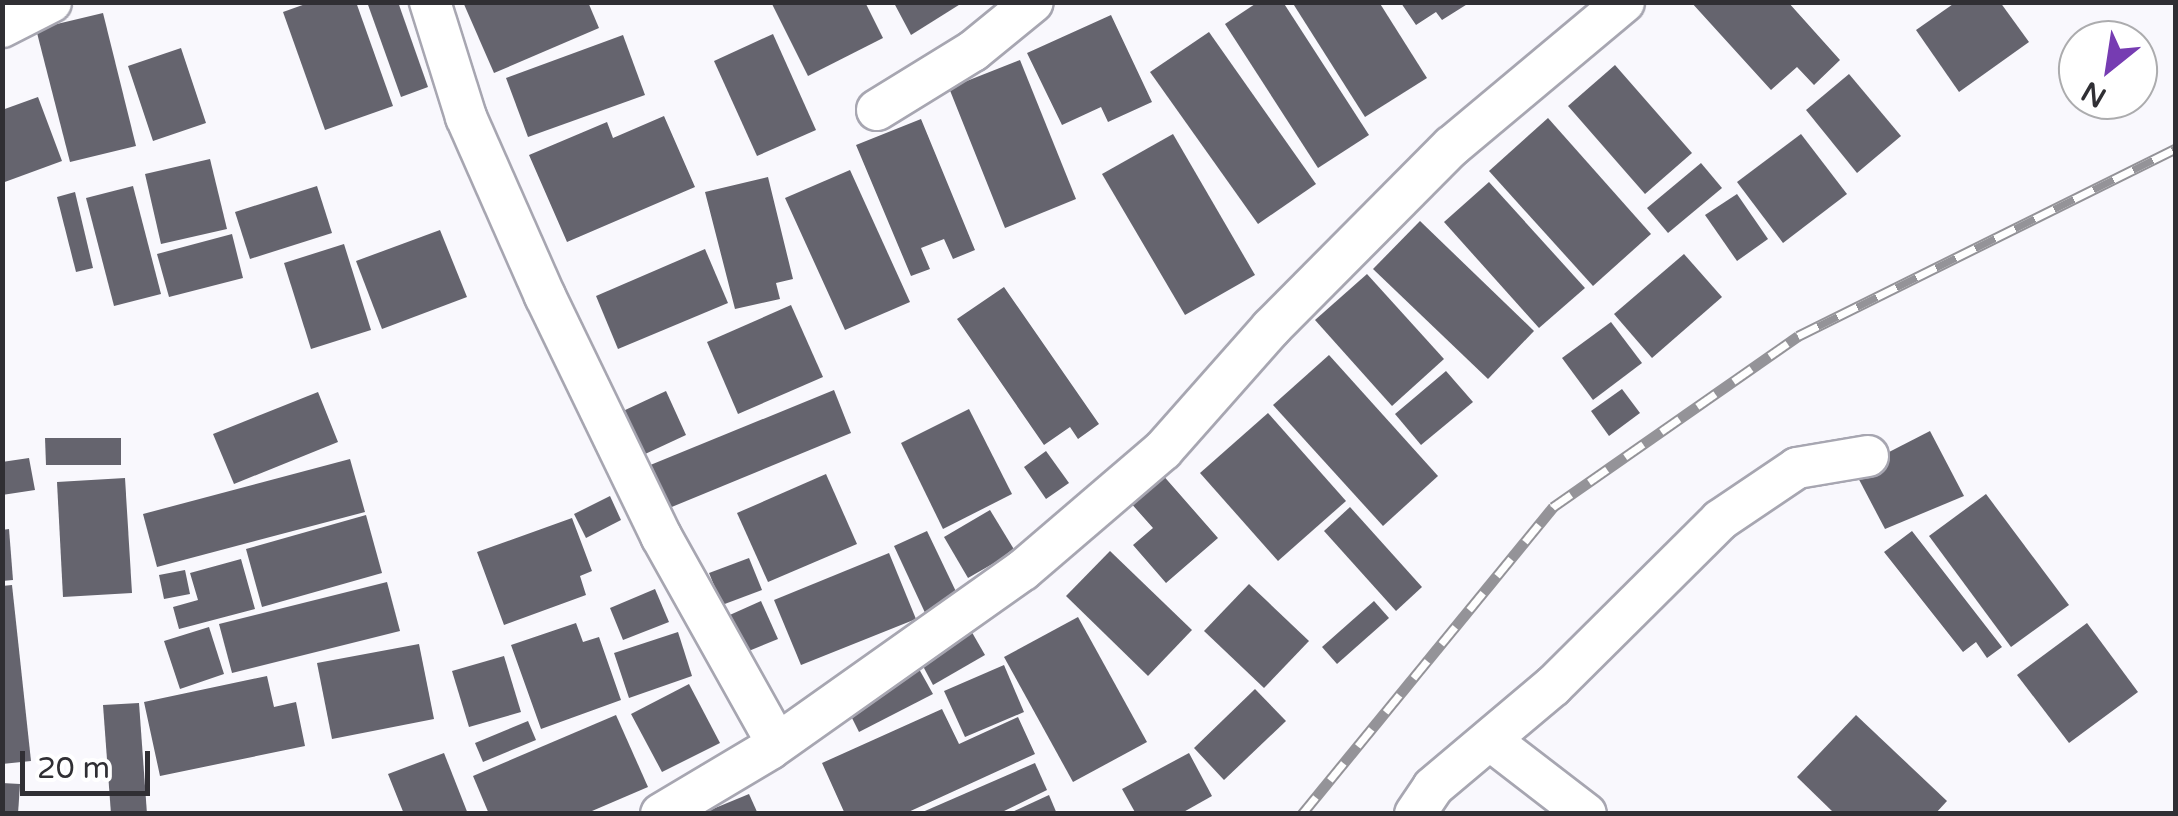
<!DOCTYPE html>
<style>
body{margin:0}
#map{position:relative;width:2178px;height:816px;overflow:hidden;background:#f9f8fd;font-family:"Varela Round",sans-serif}
div>[style]{position:absolute}
[style*='--x']{left:calc(var(--x)*1px);top:calc(var(--y)*1px);width:calc(var(--w)*1px);rotate:calc(var(--a)*1deg)}
.building>*{inset:0;background:#65646e}
.roads{filter:drop-shadow(2px 0 #a7a6b1) drop-shadow(-2px 0 #a7a6b1) drop-shadow(0 2px #a7a6b1) drop-shadow(0 -2px #a7a6b1)}
.street>*{height:40px;margin:-20px;padding:0 20px;transform-origin:20px;border-radius:20px;background:#fff}
.rail>*{height:11px;margin-top:-5.5px;transform-origin:0;background:repeating-linear-gradient(90deg,#fff 0 22px,#949398 0 44px);box-sizing:border-box;border-block:2px solid #949398}
span{translate:-50% -50%;white-space:nowrap;text-align:center;line-height:1.15;-webkit-text-stroke:10px #fff;paint-order:stroke}
.frame{position:absolute;inset:0;border:5px solid #302f34;pointer-events:none}
.north{position:absolute;left:2058px;top:20px;width:100px;height:100px;box-sizing:border-box;background:#fff;border:2px solid #acacae;border-radius:50%;rotate:210deg;font-size:28px;font-weight:700;line-height:40px;text-align:center;color:#302f34}
.north::after{content:'';display:block;margin:auto;width:35px;height:45px;background:#763cb2;clip-path:polygon(50% 0,100% 100%,50% 72%,0 100%)}
.scale{position:absolute;left:20px;top:751px;width:130px;height:45px;box-sizing:border-box;border:5px solid #302f34;border-top:0;padding-left:12px;font-size:30px;line-height:35px;white-space:nowrap;color:#302f34;-webkit-text-stroke:8px #fff;paint-order:stroke}
</style>
<div id="map">
<div class="building">
<i style="clip-path:polygon(311px 2px,356px 2px,393px 106px,325px 130px,283px 12px)"></i>
<i style="clip-path:polygon(367px 2px,398px 2px,428px 87px,401px 97px)"></i>
<i style="clip-path:polygon(463px 2px,588px 2px,599px 28px,494px 73px)"></i>
<i style="clip-path:polygon(771px 2px,865px 2px,883px 38px,808px 76px)"></i>
<i style="clip-path:polygon(1258px 2px,1283px 2px,1369px 135px,1318px 168px,1225px 24px)"></i>
<i style="clip-path:polygon(1292px 2px,1379px 2px,1427px 78px,1365px 117px)"></i>
<i style="clip-path:polygon(1691px 2px,1788px 2px,1840px 60px,1814px 85px,1797px 67px,1771px 90px)"></i>
<i style="clip-path:polygon(1956px 2px,2000px 2px,2029px 42px,1959px 92px,1916px 30px)"></i>
<i style="clip-path:polygon(894px 3px,962px 3px,911px 35px)"></i>
<i style="clip-path:polygon(1401px 3px,1469px 3px,1442px 20px,1436px 12px,1416px 25px)"></i>
<i style="clip-path:polygon(103px 13px,136px 146px,70px 162px,36px 29px)"></i>
<i style="clip-path:polygon(1111px 15px,1152px 102px,1108px 122px,1101px 107px,1062px 125px,1027px 53px)"></i>
<i style="clip-path:polygon(1209px 32px,1316px 184px,1258px 224px,1150px 72px)"></i>
<i style="clip-path:polygon(773px 34px,816px 130px,757px 156px,714px 61px)"></i>
<i style="clip-path:polygon(623px 35px,645px 95px,528px 137px,506px 78px)"></i>
<i style="clip-path:polygon(181px 48px,206px 123px,153px 141px,128px 66px)"></i>
<i style="clip-path:polygon(1020px 60px,1076px 199px,1005px 228px,949px 88px)"></i>
<i style="clip-path:polygon(1615px 65px,1692px 153px,1645px 194px,1568px 106px)"></i>
<i style="clip-path:polygon(1849px 74px,1901px 136px,1857px 173px,1806px 110px)"></i>
<i style="clip-path:polygon(38px 97px,62px 161px,2px 183px,2px 110px)"></i>
<i style="clip-path:polygon(664px 116px,695px 187px,567px 242px,529px 155px,607px 122px,613px 138px)"></i>
<i style="clip-path:polygon(1548px 118px,1651px 234px,1593px 286px,1489px 171px)"></i>
<i style="clip-path:polygon(921px 119px,975px 250px,953px 259px,944px 239px,921px 248px,930px 269px,911px 276px,856px 145px)"></i>
<i style="clip-path:polygon(1173px 134px,1255px 275px,1185px 315px,1102px 174px)"></i>
<i style="clip-path:polygon(1801px 134px,1847px 194px,1783px 243px,1737px 182px)"></i>
<i style="clip-path:polygon(210px 159px,227px 229px,161px 244px,145px 174px)"></i>
<i style="clip-path:polygon(1701px 163px,1722px 188px,1668px 233px,1647px 208px)"></i>
<i style="clip-path:polygon(850px 170px,910px 302px,845px 330px,785px 198px)"></i>
<i style="clip-path:polygon(768px 177px,793px 279px,776px 283px,780px 299px,735px 309px,705px 192px)"></i>
<i style="clip-path:polygon(1489px 182px,1585px 288px,1539px 328px,1444px 222px)"></i>
<i style="clip-path:polygon(133px 186px,161px 294px,114px 306px,86px 198px)"></i>
<i style="clip-path:polygon(317px 186px,332px 233px,250px 259px,235px 212px)"></i>
<i style="clip-path:polygon(75px 192px,93px 268px,76px 272px,57px 197px)"></i>
<i style="clip-path:polygon(1737px 194px,1768px 239px,1737px 261px,1705px 215px)"></i>
<i style="clip-path:polygon(1420px 221px,1534px 331px,1488px 379px,1373px 269px)"></i>
<i style="clip-path:polygon(440px 230px,467px 297px,382px 329px,356px 261px)"></i>
<i style="clip-path:polygon(232px 234px,243px 278px,169px 297px,157px 254px)"></i>
<i style="clip-path:polygon(344px 244px,371px 330px,311px 349px,284px 263px)"></i>
<i style="clip-path:polygon(705px 249px,728px 303px,618px 349px,596px 296px)"></i>
<i style="clip-path:polygon(1684px 254px,1722px 297px,1652px 358px,1614px 314px)"></i>
<i style="clip-path:polygon(1367px 274px,1444px 359px,1392px 406px,1315px 320px)"></i>
<i style="clip-path:polygon(1004px 287px,1099px 424px,1078px 439px,1070px 427px,1044px 445px,957px 319px)"></i>
<i style="clip-path:polygon(791px 305px,823px 377px,738px 414px,707px 342px)"></i>
<i style="clip-path:polygon(1611px 322px,1642px 363px,1593px 400px,1562px 358px)"></i>
<i style="clip-path:polygon(1329px 355px,1438px 476px,1383px 526px,1273px 405px)"></i>
<i style="clip-path:polygon(1446px 371px,1473px 402px,1421px 445px,1395px 414px)"></i>
<i style="clip-path:polygon(1622px 389px,1640px 413px,1609px 436px,1591px 411px)"></i>
<i style="clip-path:polygon(834px 390px,851px 433px,662px 511px,643px 468px)"></i>
<i style="clip-path:polygon(666px 391px,686px 435px,643px 455px,623px 411px)"></i>
<i style="clip-path:polygon(318px 392px,338px 442px,234px 484px,213px 434px)"></i>
<i style="clip-path:polygon(969px 409px,1012px 494px,943px 529px,901px 443px)"></i>
<i style="clip-path:polygon(1268px 413px,1346px 501px,1278px 561px,1200px 473px)"></i>
<i style="clip-path:polygon(1930px 431px,1964px 496px,1885px 529px,1854px 470px)"></i>
<i style="clip-path:polygon(45px 438px,121px 438px,121px 465px,46px 465px)"></i>
<i style="clip-path:polygon(1046px 451px,1069px 483px,1046px 499px,1024px 467px)"></i>
<i style="clip-path:polygon(29px 458px,35px 490px,2px 495px,2px 462px)"></i>
<i style="clip-path:polygon(350px 459px,365px 512px,157px 567px,143px 514px)"></i>
<i style="clip-path:polygon(1161px 473px,1218px 538px,1166px 583px,1133px 545px,1153px 528px,1129px 501px)"></i>
<i style="clip-path:polygon(826px 474px,857px 544px,768px 582px,737px 513px)"></i>
<i style="clip-path:polygon(125px 478px,132px 593px,63px 597px,57px 482px)"></i>
<i style="clip-path:polygon(1986px 494px,2069px 605px,2011px 647px,1929px 536px)"></i>
<i style="clip-path:polygon(610px 496px,621px 520px,586px 538px,574px 514px)"></i>
<i style="clip-path:polygon(1350px 507px,1422px 587px,1396px 611px,1324px 531px)"></i>
<i style="clip-path:polygon(990px 510px,1015px 551px,968px 578px,944px 537px)"></i>
<i style="clip-path:polygon(366px 515px,382px 573px,262px 607px,246px 549px)"></i>
<i style="clip-path:polygon(572px 518px,592px 571px,580px 576px,586px 595px,504px 625px,477px 552px)"></i>
<i style="clip-path:polygon(9px 529px,13px 580px,2px 581px,2px 530px)"></i>
<i style="clip-path:polygon(927px 531px,961px 602px,927px 617px,894px 546px)"></i>
<i style="clip-path:polygon(1912px 531px,2002px 647px,1987px 658px,1976px 642px,1963px 652px,1884px 552px)"></i>
<i style="clip-path:polygon(1110px 551px,1192px 630px,1148px 676px,1066px 596px)"></i>
<i style="clip-path:polygon(889px 553px,916px 619px,801px 665px,774px 600px)"></i>
<i style="clip-path:polygon(749px 558px,762px 590px,722px 605px,709px 573px)"></i>
<i style="clip-path:polygon(241px 559px,255px 609px,179px 629px,173px 607px,198px 600px,190px 573px)"></i>
<i style="clip-path:polygon(185px 570px,190px 594px,164px 599px,159px 575px)"></i>
<i style="clip-path:polygon(387px 582px,400px 631px,232px 673px,219px 624px)"></i>
<i style="clip-path:polygon(1249px 584px,1309px 641px,1264px 688px,1204px 631px)"></i>
<i style="clip-path:polygon(12px 585px,31px 761px,2px 764px,2px 586px)"></i>
<i style="clip-path:polygon(655px 589px,669px 622px,623px 640px,610px 608px)"></i>
<i style="clip-path:polygon(761px 601px,778px 639px,739px 655px,723px 618px)"></i>
<i style="clip-path:polygon(1374px 601px,1389px 618px,1337px 664px,1322px 647px)"></i>
<i style="clip-path:polygon(1078px 617px,1147px 742px,1073px 782px,1004px 657px)"></i>
<i style="clip-path:polygon(966px 622px,985px 655px,933px 685px,915px 651px)"></i>
<i style="clip-path:polygon(576px 623px,583px 642px,599px 637px,621px 700px,541px 729px,511px 645px)"></i>
<i style="clip-path:polygon(2087px 623px,2138px 692px,2069px 743px,2017px 675px)"></i>
<i style="clip-path:polygon(209px 627px,224px 674px,180px 689px,164px 641px)"></i>
<i style="clip-path:polygon(678px 632px,692px 676px,629px 698px,614px 653px)"></i>
<i style="clip-path:polygon(419px 644px,434px 719px,332px 739px,317px 663px)"></i>
<i style="clip-path:polygon(504px 656px,521px 712px,469px 727px,452px 671px)"></i>
<i style="clip-path:polygon(914px 660px,933px 694px,859px 732px,842px 698px)"></i>
<i style="clip-path:polygon(1004px 665px,1024px 712px,965px 737px,944px 691px)"></i>
<i style="clip-path:polygon(267px 676px,274px 707px,296px 702px,305px 746px,160px 776px,144px 702px)"></i>
<i style="clip-path:polygon(689px 684px,720px 743px,662px 772px,631px 714px)"></i>
<i style="clip-path:polygon(1255px 689px,1286px 721px,1224px 780px,1194px 748px)"></i>
<i style="clip-path:polygon(139px 703px,147px 814px,111px 814px,103px 705px)"></i>
<i style="clip-path:polygon(942px 709px,959px 744px,1018px 717px,1035px 754px,904px 814px,845px 814px,822px 763px)"></i>
<i style="clip-path:polygon(616px 715px,648px 787px,585px 814px,489px 814px,473px 776px)"></i>
<i style="clip-path:polygon(1856px 715px,1947px 801px,1935px 814px,1835px 814px,1797px 777px)"></i>
<i style="clip-path:polygon(528px 721px,536px 740px,483px 762px,475px 743px)"></i>
<i style="clip-path:polygon(444px 753px,468px 814px,404px 814px,388px 774px)"></i>
<i style="clip-path:polygon(1189px 753px,1212px 796px,1180px 814px,1136px 814px,1122px 789px)"></i>
<i style="clip-path:polygon(1035px 763px,1047px 790px,998px 814px,918px 814px)"></i>
<i style="clip-path:polygon(2px 783px,20px 784px,18px 814px,2px 814px)"></i>
<i style="clip-path:polygon(749px 794px,758px 814px,703px 814px,703px 813px)"></i>
<i style="clip-path:polygon(1049px 795px,1057px 814px,1008px 814px)"></i>
</div>
<div class="roads">
<div class="street">
<i style="--x:430;--y:2;--w:121;--a:72.6"></i>
<i style="--x:466;--y:117;--w:196;--a:66.2"></i>
<i style="--x:545;--y:296;--w:267;--a:64.2"></i>
<i style="--x:661;--y:536;--w:236;--a:60.8"></i>
<i style="--x:2;--y:27;--w:55;--a:-27"></i>
<i style="--x:877;--y:110;--w:113;--a:-31.6"></i>
<i style="--x:973;--y:51;--w:77;--a:-39.2"></i>
<i style="--x:1490;--y:740;--w:121;--a:37.6"></i>
<i style="--x:661;--y:814;--w:127;--a:-30.8"></i>
<i style="--x:770;--y:749;--w:310;--a:-35.3"></i>
<i style="--x:1023;--y:570;--w:184;--a:-40.6"></i>
<i style="--x:1163;--y:450;--w:163;--a:-48.5"></i>
<i style="--x:1271;--y:328;--w:257;--a:-45.2"></i>
<i style="--x:1452;--y:146;--w:224;--a:-39.9"></i>
<i style="--x:1415;--y:814;--w:32;--a:-56"></i>
<i style="--x:1433;--y:787;--w:157;--a:-40.1"></i>
<i style="--x:1553;--y:686;--w:235;--a:-44.8"></i>
<i style="--x:1720;--y:520;--w:93;--a:-34"></i>
<i style="--x:1797;--y:468;--w:72;--a:-9.6"></i>
</div>
</div>
<div class="rail">
<i style="--x:1302;--y:814;--w:397;--a:-50.7"></i>
<i style="--x:1553;--y:507;--w:299;--a:-34.9"></i>
<i style="--x:1798;--y:336;--w:422;--a:-26.4"></i>
</div>
<div class="frame"></div>
<div class="north">N</div>
<div class="scale">20 m</div>
</div>
